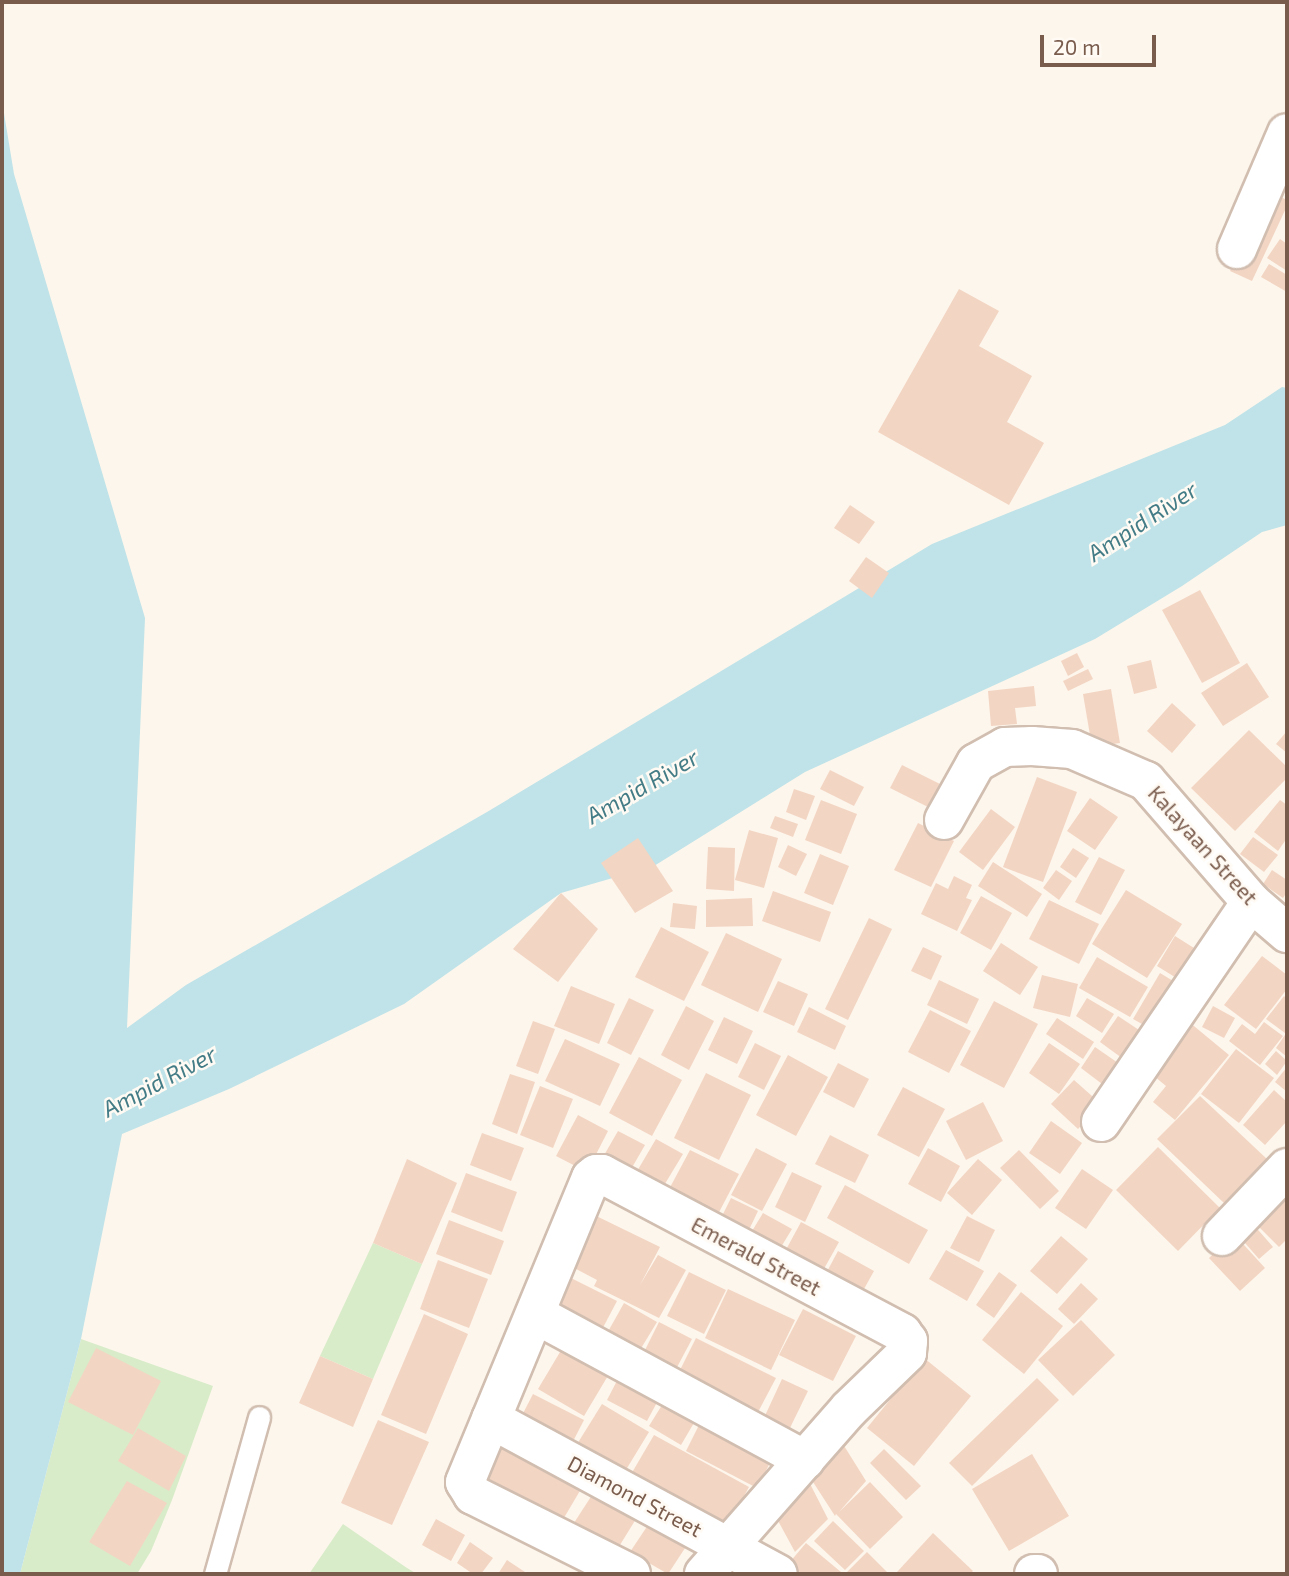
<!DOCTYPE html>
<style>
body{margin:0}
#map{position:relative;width:1289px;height:1576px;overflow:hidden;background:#fdf6ec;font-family:"Exo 2",sans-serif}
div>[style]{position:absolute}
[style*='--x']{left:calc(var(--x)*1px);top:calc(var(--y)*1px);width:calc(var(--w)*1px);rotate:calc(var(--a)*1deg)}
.green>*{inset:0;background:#d8ecc9}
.water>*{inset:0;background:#bfe3e8}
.building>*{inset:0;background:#f3d5c3}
.roads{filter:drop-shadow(2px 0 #d1beb0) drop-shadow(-2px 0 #d1beb0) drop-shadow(0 2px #d1beb0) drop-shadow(0 -2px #d1beb0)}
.service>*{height:21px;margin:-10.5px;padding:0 10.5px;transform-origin:10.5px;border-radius:10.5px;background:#fff}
.minor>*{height:38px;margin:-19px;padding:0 19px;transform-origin:19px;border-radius:19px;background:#fff}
span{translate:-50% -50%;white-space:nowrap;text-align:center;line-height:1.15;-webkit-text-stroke:5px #fffaf3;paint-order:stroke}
.street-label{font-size:21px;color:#7a5c4d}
.water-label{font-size:23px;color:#437c86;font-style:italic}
.frame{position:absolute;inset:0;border:4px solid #7a5c4d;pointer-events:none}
.scale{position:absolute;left:1040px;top:35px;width:116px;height:32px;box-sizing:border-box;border:4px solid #7a5c4d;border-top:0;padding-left:9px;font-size:21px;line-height:24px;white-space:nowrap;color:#7a5c4d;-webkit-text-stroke:5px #fffaf3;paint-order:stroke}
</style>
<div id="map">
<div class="green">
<i style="clip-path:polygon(373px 1243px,422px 1264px,373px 1379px,320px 1356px)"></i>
<i style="clip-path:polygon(81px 1339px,213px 1386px,172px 1500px,151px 1551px,137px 1574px,20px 1574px)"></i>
<i style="clip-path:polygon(343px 1524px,407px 1568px,417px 1574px,309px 1574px)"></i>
</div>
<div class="water">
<i style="clip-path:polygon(2px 101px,14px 174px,145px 618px,127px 1028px,186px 985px,487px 812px,932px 544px,1225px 425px,1282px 387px,1287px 388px,1287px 525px,1262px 532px,1182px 586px,1095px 639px,805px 772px,654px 866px,561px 893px,404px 1004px,229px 1089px,122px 1134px,81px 1339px,20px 1574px,2px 1574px)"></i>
</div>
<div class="building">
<i style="clip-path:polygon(1268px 191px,1287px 200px,1287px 206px,1252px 281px,1230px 271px)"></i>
<i style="clip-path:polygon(1280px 239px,1287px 244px,1287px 271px,1267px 258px)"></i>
<i style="clip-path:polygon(1269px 264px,1287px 275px,1287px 292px,1261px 277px)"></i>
<i style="clip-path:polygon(959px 289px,999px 311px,979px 346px,1032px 376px,1007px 422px,1044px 443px,1009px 505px,878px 432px)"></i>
<i style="clip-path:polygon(850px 505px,875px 522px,859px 544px,834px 528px)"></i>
<i style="clip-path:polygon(866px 557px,889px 573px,872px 598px,849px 581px)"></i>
<i style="clip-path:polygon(1200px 590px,1240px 663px,1202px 683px,1162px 610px)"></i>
<i style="clip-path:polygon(1077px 653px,1084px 667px,1068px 676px,1061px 661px)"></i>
<i style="clip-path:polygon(1151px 660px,1157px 688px,1134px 694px,1127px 666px)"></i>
<i style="clip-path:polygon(1247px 663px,1269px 697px,1223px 726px,1201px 693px)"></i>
<i style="clip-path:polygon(1088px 669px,1093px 679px,1068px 691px,1063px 681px)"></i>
<i style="clip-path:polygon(1034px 686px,1036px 706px,1015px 708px,1017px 724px,991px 726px,988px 691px)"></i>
<i style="clip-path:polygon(1111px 689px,1120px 743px,1092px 747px,1083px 694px)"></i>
<i style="clip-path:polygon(1172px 703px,1196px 725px,1172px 753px,1147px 731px)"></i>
<i style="clip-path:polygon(1249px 730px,1287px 767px,1287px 778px,1235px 831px,1191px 788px)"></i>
<i style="clip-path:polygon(1287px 731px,1287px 753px,1276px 744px)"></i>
<i style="clip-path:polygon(902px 765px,948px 788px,936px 811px,890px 788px)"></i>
<i style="clip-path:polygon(830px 770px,864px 787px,854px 806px,820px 789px)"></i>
<i style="clip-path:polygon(1037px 777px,1077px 792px,1043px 882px,1003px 867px)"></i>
<i style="clip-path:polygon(794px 789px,815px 796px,806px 820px,786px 812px)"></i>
<i style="clip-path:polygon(1090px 798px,1118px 817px,1095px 850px,1067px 831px)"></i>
<i style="clip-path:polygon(821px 800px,857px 814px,841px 854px,805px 840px)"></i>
<i style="clip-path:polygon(1280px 800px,1287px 805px,1287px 838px,1278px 851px,1254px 832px)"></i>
<i style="clip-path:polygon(991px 809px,1015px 827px,983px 870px,959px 852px)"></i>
<i style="clip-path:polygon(775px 816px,798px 824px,793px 837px,770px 828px)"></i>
<i style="clip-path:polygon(918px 823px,954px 841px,931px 887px,894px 870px)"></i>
<i style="clip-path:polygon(749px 830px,778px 838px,764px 888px,735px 880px)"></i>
<i style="clip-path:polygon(1253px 837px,1278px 855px,1264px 872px,1240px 854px)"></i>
<i style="clip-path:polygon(638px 838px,673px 891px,635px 913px,601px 863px)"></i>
<i style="clip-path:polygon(788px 845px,807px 854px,796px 876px,778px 867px)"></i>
<i style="clip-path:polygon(708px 847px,735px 848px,734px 891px,706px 889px)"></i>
<i style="clip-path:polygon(1073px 848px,1089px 858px,1076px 878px,1060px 867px)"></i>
<i style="clip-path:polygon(820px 854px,849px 866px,833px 905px,804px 893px)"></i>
<i style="clip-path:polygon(1099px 857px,1125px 870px,1101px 915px,1075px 902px)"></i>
<i style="clip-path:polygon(993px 862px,1042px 894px,1027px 917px,978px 886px)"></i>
<i style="clip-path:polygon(1056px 870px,1072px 881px,1059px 900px,1043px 888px)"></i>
<i style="clip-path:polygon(1272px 870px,1287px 880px,1287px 892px,1283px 898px,1263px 884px)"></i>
<i style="clip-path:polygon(954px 876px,972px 885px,966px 898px,972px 900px,957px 931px,921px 914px,936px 883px,948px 889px)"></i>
<i style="clip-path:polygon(1126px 890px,1182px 924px,1147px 978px,1092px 944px)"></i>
<i style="clip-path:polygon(773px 891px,831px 912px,820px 942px,762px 921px)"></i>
<i style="clip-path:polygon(561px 893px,598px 929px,558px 982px,513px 949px)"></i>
<i style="clip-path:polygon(981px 896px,1012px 913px,991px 950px,960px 933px)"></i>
<i style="clip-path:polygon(752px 898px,753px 926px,706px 927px,706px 900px)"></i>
<i style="clip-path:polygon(1049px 900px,1099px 924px,1079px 964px,1029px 939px)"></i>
<i style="clip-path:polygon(673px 903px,697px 906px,695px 929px,670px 927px)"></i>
<i style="clip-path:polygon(869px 918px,892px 929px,848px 1020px,825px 1009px)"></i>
<i style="clip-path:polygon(1214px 918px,1224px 924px,1186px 984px,1157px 966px,1175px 936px,1194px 948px)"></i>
<i style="clip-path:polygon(661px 927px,709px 952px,684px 1001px,635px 977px)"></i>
<i style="clip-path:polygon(726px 933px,782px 959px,758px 1012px,701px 985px)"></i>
<i style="clip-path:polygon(1001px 943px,1038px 967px,1020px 995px,983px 971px)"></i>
<i style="clip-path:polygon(923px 947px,942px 956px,931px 980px,911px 971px)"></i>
<i style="clip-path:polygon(1262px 956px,1287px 975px,1287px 989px,1256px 1029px,1224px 1005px)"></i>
<i style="clip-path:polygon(1097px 957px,1148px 987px,1130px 1017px,1079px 988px)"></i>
<i style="clip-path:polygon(1160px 973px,1178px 984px,1151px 1029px,1133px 1019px)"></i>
<i style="clip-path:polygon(1042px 975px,1078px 984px,1070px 1017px,1033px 1008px)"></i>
<i style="clip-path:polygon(939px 980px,979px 999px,967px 1024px,927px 1005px)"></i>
<i style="clip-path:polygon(778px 981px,808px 994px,794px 1026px,763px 1012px)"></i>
<i style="clip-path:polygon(571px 986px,615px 1004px,599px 1044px,554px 1026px)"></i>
<i style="clip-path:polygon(1284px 996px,1287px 999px,1285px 1033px,1266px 1019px)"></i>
<i style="clip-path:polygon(629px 998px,654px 1010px,631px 1055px,607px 1043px)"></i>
<i style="clip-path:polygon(1087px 998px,1114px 1014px,1102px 1033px,1076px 1016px)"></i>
<i style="clip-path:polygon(994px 1001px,1038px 1024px,1004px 1088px,960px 1065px)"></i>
<i style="clip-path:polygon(686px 1006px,714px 1021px,689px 1070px,661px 1055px)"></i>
<i style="clip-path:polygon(1213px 1006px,1235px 1018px,1224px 1038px,1202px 1027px)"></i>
<i style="clip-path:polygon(809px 1007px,846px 1026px,835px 1050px,797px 1032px)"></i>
<i style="clip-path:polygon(930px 1010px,971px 1031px,949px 1073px,908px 1052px)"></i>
<i style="clip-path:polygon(1118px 1016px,1145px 1034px,1126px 1061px,1100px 1042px)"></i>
<i style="clip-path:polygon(724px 1017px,753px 1031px,737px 1064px,708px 1050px)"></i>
<i style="clip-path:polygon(1183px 1017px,1229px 1055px,1175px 1120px,1153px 1102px,1166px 1086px,1142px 1066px)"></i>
<i style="clip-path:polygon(1057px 1018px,1094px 1042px,1083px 1059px,1046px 1034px)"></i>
<i style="clip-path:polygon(533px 1021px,555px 1029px,538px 1074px,516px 1066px)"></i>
<i style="clip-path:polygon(1264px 1022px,1283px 1036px,1260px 1065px,1229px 1041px,1242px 1024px,1255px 1034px)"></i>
<i style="clip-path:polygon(1287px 1032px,1287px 1057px,1276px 1048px)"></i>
<i style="clip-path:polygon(565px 1039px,620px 1064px,600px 1106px,545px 1081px)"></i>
<i style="clip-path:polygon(755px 1043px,781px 1056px,764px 1090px,738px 1077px)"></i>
<i style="clip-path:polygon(1049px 1043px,1080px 1064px,1059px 1094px,1029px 1073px)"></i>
<i style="clip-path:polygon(1095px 1047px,1121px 1065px,1106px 1087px,1081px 1068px)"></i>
<i style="clip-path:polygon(1236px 1049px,1274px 1078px,1239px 1123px,1201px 1094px)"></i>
<i style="clip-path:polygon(1276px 1051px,1287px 1061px,1277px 1075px,1265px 1064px)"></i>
<i style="clip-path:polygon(788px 1055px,828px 1077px,796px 1136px,756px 1115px)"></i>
<i style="clip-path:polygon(639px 1057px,682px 1080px,652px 1136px,609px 1113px)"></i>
<i style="clip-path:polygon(838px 1063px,869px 1079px,854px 1108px,823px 1092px)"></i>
<i style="clip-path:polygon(1287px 1067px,1287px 1092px,1275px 1082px)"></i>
<i style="clip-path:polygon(706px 1073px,751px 1095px,719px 1160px,674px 1138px)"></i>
<i style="clip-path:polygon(510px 1074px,535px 1082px,517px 1134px,492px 1124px)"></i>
<i style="clip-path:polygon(1074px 1080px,1101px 1104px,1078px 1129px,1051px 1104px)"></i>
<i style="clip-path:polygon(540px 1086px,573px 1099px,553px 1148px,520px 1135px)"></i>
<i style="clip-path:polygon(903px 1087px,945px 1109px,919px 1157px,877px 1135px)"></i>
<i style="clip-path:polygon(1274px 1090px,1287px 1102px,1287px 1121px,1265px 1145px,1243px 1125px)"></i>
<i style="clip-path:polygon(1200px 1096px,1268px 1160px,1225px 1204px,1157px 1139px)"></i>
<i style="clip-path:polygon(983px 1102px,1003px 1141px,966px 1160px,946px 1121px)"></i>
<i style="clip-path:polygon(578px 1115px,608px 1131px,587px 1172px,556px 1156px)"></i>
<i style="clip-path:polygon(1051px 1121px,1082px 1143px,1060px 1174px,1029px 1153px)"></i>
<i style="clip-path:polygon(618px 1131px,645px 1145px,630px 1171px,603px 1157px)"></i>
<i style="clip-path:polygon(482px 1133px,524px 1148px,511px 1181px,470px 1165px)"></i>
<i style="clip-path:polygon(830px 1135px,869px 1155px,855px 1183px,815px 1164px)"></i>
<i style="clip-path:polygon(656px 1139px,683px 1154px,660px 1192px,633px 1178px)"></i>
<i style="clip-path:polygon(1158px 1147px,1220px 1208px,1178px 1251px,1116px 1190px)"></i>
<i style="clip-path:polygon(756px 1148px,787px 1164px,762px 1211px,731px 1195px)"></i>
<i style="clip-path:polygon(928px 1148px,960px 1166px,941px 1202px,908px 1184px)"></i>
<i style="clip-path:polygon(690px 1150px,739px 1174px,716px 1218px,667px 1193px)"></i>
<i style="clip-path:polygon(1019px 1150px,1059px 1191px,1040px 1209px,1000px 1168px)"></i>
<i style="clip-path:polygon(407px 1159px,457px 1183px,422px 1264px,373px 1243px)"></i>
<i style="clip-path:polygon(978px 1159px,1002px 1180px,972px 1215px,947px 1193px)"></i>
<i style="clip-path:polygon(1082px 1169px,1113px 1190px,1086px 1229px,1055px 1208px)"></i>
<i style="clip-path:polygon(792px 1172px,822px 1186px,805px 1222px,775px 1207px)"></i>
<i style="clip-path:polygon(466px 1173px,517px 1192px,502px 1232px,451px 1212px)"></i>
<i style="clip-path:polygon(845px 1185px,928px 1230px,909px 1264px,827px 1218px)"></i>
<i style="clip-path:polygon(1279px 1190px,1287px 1199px,1287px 1239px,1279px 1247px,1250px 1218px)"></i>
<i style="clip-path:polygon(731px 1198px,758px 1211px,746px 1236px,719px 1222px)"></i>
<i style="clip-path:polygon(586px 1211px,660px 1247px,640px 1285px,658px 1255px,686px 1270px,659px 1318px,594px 1286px,597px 1280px,559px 1260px)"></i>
<i style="clip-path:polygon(763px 1213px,792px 1229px,778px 1252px,749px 1236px)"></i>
<i style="clip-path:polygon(967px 1216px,995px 1230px,979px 1262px,950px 1248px)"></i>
<i style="clip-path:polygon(449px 1220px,504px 1241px,491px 1275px,436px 1254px)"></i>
<i style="clip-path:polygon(801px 1222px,839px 1242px,820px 1276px,782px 1257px)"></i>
<i style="clip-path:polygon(1252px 1223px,1273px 1247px,1259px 1259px,1238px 1235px)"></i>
<i style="clip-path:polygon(1234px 1234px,1265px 1268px,1240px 1291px,1209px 1258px)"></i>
<i style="clip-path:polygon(1061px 1236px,1088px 1259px,1057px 1294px,1030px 1271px)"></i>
<i style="clip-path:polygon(946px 1250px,984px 1271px,967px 1301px,929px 1279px)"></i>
<i style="clip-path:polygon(838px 1251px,874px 1271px,859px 1298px,823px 1279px)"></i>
<i style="clip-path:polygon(438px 1260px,488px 1279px,469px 1328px,420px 1309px)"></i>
<i style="clip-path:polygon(689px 1272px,726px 1290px,704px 1334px,667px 1316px)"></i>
<i style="clip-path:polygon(999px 1272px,1017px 1285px,994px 1318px,976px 1305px)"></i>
<i style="clip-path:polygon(569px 1277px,617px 1301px,597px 1339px,550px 1315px)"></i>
<i style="clip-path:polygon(1081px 1283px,1098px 1299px,1074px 1324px,1058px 1309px)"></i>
<i style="clip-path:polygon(728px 1289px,795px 1320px,771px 1370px,705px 1338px)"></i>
<i style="clip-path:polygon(1021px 1292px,1063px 1326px,1024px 1374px,982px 1340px)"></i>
<i style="clip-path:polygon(624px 1303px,657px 1322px,637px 1355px,605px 1337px)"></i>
<i style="clip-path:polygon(803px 1309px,856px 1336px,833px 1381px,779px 1355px)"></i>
<i style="clip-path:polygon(424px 1314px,468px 1334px,426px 1434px,381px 1415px)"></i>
<i style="clip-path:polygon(1081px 1320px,1115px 1355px,1073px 1396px,1038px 1360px)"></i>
<i style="clip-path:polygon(659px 1322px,692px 1339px,675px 1371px,643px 1354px)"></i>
<i style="clip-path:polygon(696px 1338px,776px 1378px,757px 1414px,678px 1374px)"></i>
<i style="clip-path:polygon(566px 1342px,612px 1369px,584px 1416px,538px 1389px)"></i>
<i style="clip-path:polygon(96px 1348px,161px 1381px,133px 1435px,68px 1402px)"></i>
<i style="clip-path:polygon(320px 1356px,373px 1379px,353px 1427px,299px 1403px)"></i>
<i style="clip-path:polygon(924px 1358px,971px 1396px,914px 1466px,867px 1428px)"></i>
<i style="clip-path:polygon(620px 1375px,661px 1395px,647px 1421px,607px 1400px)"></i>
<i style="clip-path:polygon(1037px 1378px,1059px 1400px,972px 1486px,949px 1463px)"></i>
<i style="clip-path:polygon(782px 1379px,808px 1391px,788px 1432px,763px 1420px)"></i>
<i style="clip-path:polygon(533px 1394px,584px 1420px,568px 1451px,517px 1425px)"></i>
<i style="clip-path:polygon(667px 1397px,698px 1416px,681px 1445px,649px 1426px)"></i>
<i style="clip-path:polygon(602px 1404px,649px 1432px,621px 1478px,574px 1449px)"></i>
<i style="clip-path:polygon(702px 1419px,773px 1457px,757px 1488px,686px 1451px)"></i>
<i style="clip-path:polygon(378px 1420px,429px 1442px,392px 1525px,341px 1503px)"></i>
<i style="clip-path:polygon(138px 1428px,186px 1456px,169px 1491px,118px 1461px)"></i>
<i style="clip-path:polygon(836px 1433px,866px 1481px,839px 1512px,870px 1482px,903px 1517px,870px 1549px,836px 1514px,835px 1516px,804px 1468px)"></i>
<i style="clip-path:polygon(654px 1435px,749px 1487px,726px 1529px,630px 1476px)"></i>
<i style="clip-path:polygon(506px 1439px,584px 1484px,555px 1533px,477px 1488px)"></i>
<i style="clip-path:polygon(884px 1449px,921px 1486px,906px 1500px,870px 1463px)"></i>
<i style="clip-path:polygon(1032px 1454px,1069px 1516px,1009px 1551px,972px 1489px)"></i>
<i style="clip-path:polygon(804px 1472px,828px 1519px,795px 1552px,770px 1506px)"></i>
<i style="clip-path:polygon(127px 1481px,167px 1503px,130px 1566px,89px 1542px)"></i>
<i style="clip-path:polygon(594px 1492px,636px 1519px,615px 1553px,572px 1526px)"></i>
<i style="clip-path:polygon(654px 1516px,691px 1539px,668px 1574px,630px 1552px)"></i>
<i style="clip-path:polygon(436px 1519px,465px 1535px,451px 1561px,422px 1545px)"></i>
<i style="clip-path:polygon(833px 1521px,864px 1551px,845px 1570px,814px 1541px)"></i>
<i style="clip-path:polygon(933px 1533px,973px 1571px,970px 1574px,899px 1574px,897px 1572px)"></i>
<i style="clip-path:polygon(470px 1542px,493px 1558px,481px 1574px,473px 1574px,457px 1563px)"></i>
<i style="clip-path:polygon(806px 1543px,841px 1572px,839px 1574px,802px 1574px,789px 1563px)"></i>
<i style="clip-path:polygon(867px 1552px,889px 1574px,845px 1574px)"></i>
<i style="clip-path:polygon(507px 1560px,528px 1574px,498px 1574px)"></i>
</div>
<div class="roads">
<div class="service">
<i style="--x:215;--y:1574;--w:163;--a:-74.3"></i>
</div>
<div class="minor">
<i style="--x:1237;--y:249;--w:126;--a:-66.7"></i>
<i style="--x:944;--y:820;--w:65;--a:-60.7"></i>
<i style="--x:976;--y:763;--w:33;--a:-29"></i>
<i style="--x:1005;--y:747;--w:27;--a:-2"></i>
<i style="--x:1032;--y:746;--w:40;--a:4.3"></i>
<i style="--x:1072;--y:749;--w:81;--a:23.4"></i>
<i style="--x:1146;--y:781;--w:160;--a:49"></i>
<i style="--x:1251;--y:902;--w:48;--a:40.7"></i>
<i style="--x:1101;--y:1122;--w:266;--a:-55.7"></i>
<i style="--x:1222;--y:1236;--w:94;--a:-46.3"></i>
<i style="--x:535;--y:1314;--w:307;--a:28.4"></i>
<i style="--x:491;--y:1419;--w:326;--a:28.4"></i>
<i style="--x:631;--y:1574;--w:177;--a:-153.4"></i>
<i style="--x:473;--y:1495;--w:15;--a:-122"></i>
<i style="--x:465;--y:1482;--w:329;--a:-67.5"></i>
<i style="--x:591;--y:1178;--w:6;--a:-39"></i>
<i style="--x:596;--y:1174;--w:6;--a:0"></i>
<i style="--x:602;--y:1174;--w:340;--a:27.9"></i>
<i style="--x:902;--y:1333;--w:10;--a:53"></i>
<i style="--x:908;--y:1341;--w:12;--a:95"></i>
<i style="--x:907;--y:1353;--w:81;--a:136"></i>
<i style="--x:849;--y:1409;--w:220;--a:131.3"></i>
<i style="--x:1034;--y:1574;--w:4;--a:0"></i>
</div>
</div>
<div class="street-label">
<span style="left:1203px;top:845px;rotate:48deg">Kalayaan Street</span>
<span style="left:756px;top:1256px;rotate:28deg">Emerald Street</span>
<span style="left:635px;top:1496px;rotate:28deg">Diamond Street</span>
</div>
<div class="water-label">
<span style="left:1142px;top:521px;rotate:-33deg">Ampid River</span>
<span style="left:642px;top:786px;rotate:-30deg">Ampid River</span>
<span style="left:159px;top:1081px;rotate:-28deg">Ampid River</span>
</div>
<div class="frame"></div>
<div class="scale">20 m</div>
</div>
